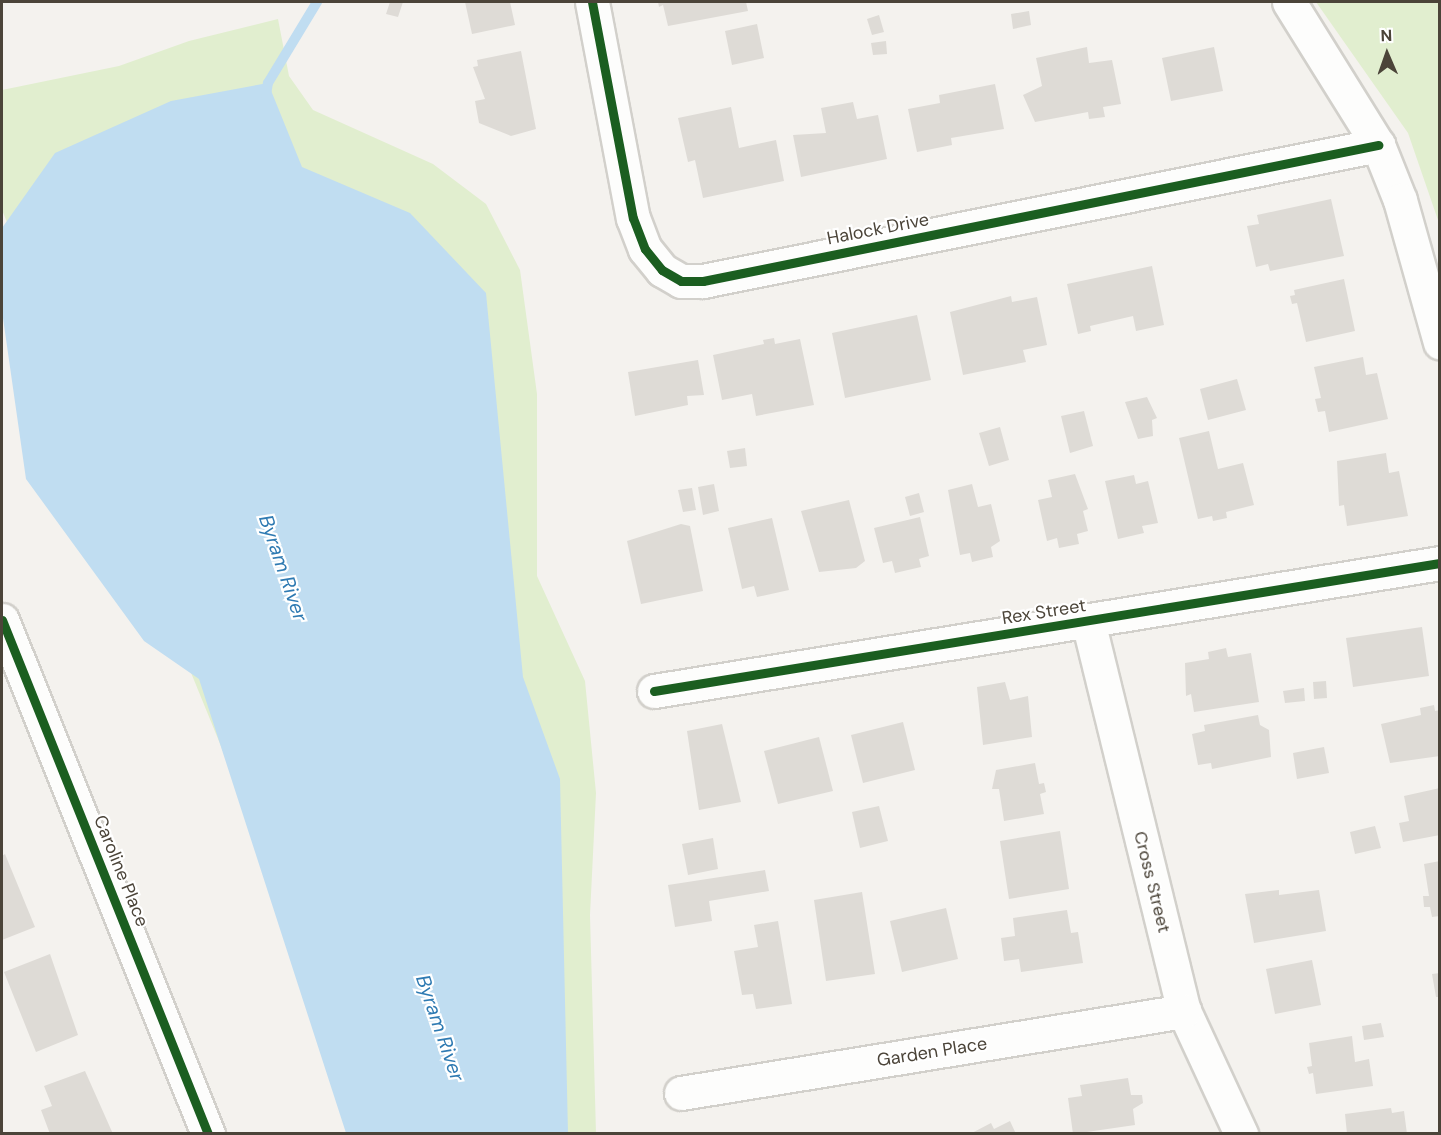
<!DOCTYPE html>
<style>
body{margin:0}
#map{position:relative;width:1441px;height:1135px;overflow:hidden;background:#f4f2ee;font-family:"DM Sans",sans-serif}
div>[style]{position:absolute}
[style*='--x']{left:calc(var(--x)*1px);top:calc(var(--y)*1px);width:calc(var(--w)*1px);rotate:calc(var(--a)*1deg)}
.green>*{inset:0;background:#e1eecf}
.water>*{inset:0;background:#c0ddf1}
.stream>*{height:10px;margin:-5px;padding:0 5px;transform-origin:5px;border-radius:5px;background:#c0ddf1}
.building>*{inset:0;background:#dedbd6}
.roads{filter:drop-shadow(2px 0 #d2d0cb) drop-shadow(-2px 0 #d2d0cb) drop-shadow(0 2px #d2d0cb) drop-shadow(0 -2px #d2d0cb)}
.minor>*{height:33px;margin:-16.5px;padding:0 16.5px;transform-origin:16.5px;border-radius:16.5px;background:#fdfdfc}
.cycleway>*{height:9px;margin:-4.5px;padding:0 4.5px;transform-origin:4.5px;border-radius:4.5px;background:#1b5e20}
span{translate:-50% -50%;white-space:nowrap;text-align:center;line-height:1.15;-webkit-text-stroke:4.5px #fff;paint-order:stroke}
.street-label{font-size:18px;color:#4b4439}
.water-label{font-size:20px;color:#2e7ab2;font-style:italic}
.frame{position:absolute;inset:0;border:3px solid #4b4439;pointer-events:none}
.north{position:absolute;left:1357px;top:24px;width:60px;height:60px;-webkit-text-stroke:4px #fff;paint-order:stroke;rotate:358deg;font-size:16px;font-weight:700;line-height:24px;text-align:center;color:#4b4439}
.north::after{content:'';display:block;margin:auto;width:21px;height:27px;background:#4b4439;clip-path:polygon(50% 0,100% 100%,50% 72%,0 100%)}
</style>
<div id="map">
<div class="green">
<i style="clip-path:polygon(1316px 2px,1439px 2px,1439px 223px,1408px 133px)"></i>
<i style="clip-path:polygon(278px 19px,289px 76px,313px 110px,433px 164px,486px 204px,520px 270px,537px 394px,537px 576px,585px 681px,596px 793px,590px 915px,596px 1133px,379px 1133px,2px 210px,2px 90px,119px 66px,189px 41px)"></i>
</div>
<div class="water">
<i style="clip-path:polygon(268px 83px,302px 167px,410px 213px,486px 293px,523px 677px,560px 779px,568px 1133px,346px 1133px,199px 679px,144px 641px,26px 479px,2px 311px,2px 228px,55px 153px,171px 101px)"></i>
</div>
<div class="stream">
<i style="--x:266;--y:95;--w:12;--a:-81"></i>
<i style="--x:268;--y:83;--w:95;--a:-58.8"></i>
</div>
<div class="building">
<i style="clip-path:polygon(390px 2px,403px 2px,398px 17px,386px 14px)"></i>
<i style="clip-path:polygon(465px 2px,510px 2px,515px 25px,472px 34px)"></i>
<i style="clip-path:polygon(658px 2px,746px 2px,748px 11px,668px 26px,663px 5px,659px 7px)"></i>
<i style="clip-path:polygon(1029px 11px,1031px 25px,1013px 29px,1011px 14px)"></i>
<i style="clip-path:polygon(879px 15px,884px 32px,872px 35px,867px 19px)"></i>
<i style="clip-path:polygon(757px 24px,764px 58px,732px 65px,725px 31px)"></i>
<i style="clip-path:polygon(886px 41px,887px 54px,873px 55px,871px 43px)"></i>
<i style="clip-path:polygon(1087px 47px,1089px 63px,1112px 60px,1121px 104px,1103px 107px,1105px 117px,1089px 119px,1088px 112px,1035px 122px,1023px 95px,1042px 86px,1036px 58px)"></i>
<i style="clip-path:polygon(1214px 47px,1223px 91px,1171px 101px,1162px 58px)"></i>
<i style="clip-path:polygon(521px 51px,536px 129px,511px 136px,479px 123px,475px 101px,485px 99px,473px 67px,478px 66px,477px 60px)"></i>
<i style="clip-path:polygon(995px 84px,1004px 129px,951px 138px,952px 145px,917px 152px,908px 109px,940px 103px,939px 95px)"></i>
<i style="clip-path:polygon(853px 102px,857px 119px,878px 115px,887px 159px,801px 177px,793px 135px,826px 133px,821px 108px)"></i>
<i style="clip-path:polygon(731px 107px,739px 148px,776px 140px,784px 181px,703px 198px,695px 160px,688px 162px,678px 118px)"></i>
<i style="clip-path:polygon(1331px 199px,1344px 256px,1270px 271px,1268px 264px,1256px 267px,1247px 226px,1259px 224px,1257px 215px)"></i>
<i style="clip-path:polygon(1152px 266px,1164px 325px,1136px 331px,1133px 316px,1090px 326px,1091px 331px,1078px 334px,1067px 284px)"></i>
<i style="clip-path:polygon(1344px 279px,1355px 331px,1306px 342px,1297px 303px,1292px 304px,1290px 296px,1295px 295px,1294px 290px)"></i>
<i style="clip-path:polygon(1011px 296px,1012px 302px,1037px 297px,1047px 345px,1023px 350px,1026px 362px,963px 375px,950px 312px)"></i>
<i style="clip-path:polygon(917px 315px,931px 380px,845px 398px,832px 333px)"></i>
<i style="clip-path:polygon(774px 338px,775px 344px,800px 339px,814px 405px,756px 416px,752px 394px,722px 400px,713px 355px,764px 344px,763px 340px)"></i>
<i style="clip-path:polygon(1363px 357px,1366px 375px,1377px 373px,1388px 419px,1329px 432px,1325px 411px,1318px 412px,1315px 399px,1321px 398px,1314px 367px)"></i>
<i style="clip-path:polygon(698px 360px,704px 395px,687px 396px,688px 405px,635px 416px,628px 372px)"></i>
<i style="clip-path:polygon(1237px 379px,1246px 410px,1208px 420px,1200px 389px)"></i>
<i style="clip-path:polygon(1147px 397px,1157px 418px,1152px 420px,1153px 436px,1138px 439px,1125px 402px)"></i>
<i style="clip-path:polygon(1084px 411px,1093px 446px,1070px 453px,1061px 416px)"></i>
<i style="clip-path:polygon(1000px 427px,1009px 460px,989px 466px,979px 433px)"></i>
<i style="clip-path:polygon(1209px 431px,1218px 469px,1243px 463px,1254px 505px,1226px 512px,1227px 518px,1213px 521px,1212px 516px,1198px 519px,1179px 438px)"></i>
<i style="clip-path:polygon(745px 448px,747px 466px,730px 468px,727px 451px)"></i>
<i style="clip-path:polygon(1386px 453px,1389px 473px,1399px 471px,1408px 516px,1347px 526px,1344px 505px,1339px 506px,1337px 461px)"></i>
<i style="clip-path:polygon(1075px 474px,1088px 509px,1083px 511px,1088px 531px,1077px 534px,1079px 544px,1059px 548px,1057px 538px,1047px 541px,1038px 500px,1052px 497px,1048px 480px)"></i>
<i style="clip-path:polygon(1134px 475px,1136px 484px,1148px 481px,1158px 523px,1142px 526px,1144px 533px,1118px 539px,1105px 481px)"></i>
<i style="clip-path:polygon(714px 484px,719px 511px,703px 515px,698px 487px)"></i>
<i style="clip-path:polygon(972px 484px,978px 507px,991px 504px,1000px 541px,991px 547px,993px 557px,972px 562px,970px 553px,960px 555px,948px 490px)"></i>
<i style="clip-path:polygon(692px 488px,696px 510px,683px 512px,678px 490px)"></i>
<i style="clip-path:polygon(919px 493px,924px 512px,910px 516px,905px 497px)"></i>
<i style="clip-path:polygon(849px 500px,865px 561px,856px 568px,819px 572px,801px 511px)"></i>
<i style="clip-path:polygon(920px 517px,929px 556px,919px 559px,921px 567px,895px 573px,892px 561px,883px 563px,874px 528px)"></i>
<i style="clip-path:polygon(772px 518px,789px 590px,757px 597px,754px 586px,742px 589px,728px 528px)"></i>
<i style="clip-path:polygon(681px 524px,690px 526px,703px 591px,641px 604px,627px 541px)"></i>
<i style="clip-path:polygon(1422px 627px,1429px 676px,1353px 687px,1346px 638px)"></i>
<i style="clip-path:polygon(1226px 648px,1228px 657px,1251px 653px,1259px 702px,1194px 712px,1191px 694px,1186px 696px,1185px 663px,1209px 659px,1208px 652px)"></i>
<i style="clip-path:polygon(1326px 681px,1327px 698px,1314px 699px,1313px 682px)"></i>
<i style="clip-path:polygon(1005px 682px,1010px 700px,1028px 696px,1032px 737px,983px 745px,977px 687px)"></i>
<i style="clip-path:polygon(1304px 688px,1305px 701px,1285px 703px,1283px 691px)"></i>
<i style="clip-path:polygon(1434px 705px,1435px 711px,1440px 710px,1440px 756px,1390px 763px,1381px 724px,1421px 715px,1420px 708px)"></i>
<i style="clip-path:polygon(1258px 715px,1260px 725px,1269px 730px,1271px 757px,1212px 769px,1211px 763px,1198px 765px,1192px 734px,1205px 731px,1204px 725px)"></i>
<i style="clip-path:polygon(903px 722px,915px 770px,863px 783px,851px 735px)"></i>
<i style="clip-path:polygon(722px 724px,741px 802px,699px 810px,687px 731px)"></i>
<i style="clip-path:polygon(819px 737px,833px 791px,778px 804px,764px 751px)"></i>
<i style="clip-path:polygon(1324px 747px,1329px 773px,1297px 779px,1293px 753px)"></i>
<i style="clip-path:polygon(1035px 763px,1039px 784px,1044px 783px,1046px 792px,1040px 794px,1044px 814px,1004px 821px,999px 789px,992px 789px,996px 770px)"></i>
<i style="clip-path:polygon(1440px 788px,1440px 835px,1403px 842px,1399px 823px,1409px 821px,1404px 796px)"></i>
<i style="clip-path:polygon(879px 806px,888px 841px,860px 848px,852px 812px)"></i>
<i style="clip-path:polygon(1375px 826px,1381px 848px,1355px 854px,1350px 832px)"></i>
<i style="clip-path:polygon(1060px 831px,1069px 889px,1009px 899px,1000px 841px)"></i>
<i style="clip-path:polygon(713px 838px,718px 869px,688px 875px,682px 844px)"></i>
<i style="clip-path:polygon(5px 854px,35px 927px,2px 940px,2px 856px)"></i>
<i style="clip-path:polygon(1440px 861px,1440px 916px,1432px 917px,1430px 907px,1424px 907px,1423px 896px,1429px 896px,1424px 864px)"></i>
<i style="clip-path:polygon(765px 870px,769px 891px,709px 901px,712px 921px,675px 927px,668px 885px)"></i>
<i style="clip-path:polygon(1279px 890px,1279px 895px,1319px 890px,1326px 931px,1254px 943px,1245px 894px)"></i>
<i style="clip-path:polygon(862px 892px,875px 974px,826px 981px,814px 900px)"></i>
<i style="clip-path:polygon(946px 908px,958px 959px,902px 972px,890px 921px)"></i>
<i style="clip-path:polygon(1067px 910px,1071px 933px,1078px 932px,1083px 963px,1021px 972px,1019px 959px,1004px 961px,1001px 938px,1015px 936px,1013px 918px)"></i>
<i style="clip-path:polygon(778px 921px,792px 1004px,756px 1009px,753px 994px,742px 995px,734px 951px,758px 947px,754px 925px)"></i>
<i style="clip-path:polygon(50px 954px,78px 1035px,36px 1052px,4px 972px)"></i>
<i style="clip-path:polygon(1312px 960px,1321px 1005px,1275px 1014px,1266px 969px)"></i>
<i style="clip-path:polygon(1440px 973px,1440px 997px,1436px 997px,1432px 974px)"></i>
<i style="clip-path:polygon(1381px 1023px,1384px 1037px,1364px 1040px,1362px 1026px)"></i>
<i style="clip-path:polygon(1352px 1036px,1355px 1062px,1369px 1059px,1373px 1086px,1316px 1094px,1313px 1073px,1309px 1074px,1307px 1067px,1312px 1066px,1309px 1043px)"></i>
<i style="clip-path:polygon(85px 1071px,113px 1134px,50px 1134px,41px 1110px,52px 1106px,44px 1086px)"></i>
<i style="clip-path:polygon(1128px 1078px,1131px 1095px,1142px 1095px,1143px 1103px,1133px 1109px,1135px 1125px,1073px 1134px,1068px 1098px,1082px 1096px,1080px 1085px)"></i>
<i style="clip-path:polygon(1391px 1108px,1392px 1113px,1404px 1111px,1407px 1134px,1347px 1134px,1345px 1114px)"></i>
<i style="clip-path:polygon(1010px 1121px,1016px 1134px,970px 1134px,991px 1123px,994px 1129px)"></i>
</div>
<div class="roads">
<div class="minor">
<i style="--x:592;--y:2;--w:220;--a:79.3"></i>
<i style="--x:633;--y:218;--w:33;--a:69"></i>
<i style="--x:645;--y:249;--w:27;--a:51"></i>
<i style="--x:662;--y:270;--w:22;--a:30"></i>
<i style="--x:681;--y:281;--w:22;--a:0"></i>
<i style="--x:703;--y:281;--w:689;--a:-11.39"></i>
<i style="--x:1289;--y:2;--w:168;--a:58.1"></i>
<i style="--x:1378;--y:145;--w:59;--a:68.2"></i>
<i style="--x:1400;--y:200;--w:148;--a:74.3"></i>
<i style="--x:2;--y:620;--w:554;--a:68.16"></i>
<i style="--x:1088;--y:621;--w:402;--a:76.2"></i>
<i style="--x:1184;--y:1011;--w:136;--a:65.1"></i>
<i style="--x:654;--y:691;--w:796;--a:-9.25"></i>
<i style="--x:681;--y:1093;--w:510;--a:-9.26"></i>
</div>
</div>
<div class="cycleway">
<i style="--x:592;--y:2;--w:220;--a:79.3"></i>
<i style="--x:633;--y:218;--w:33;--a:69"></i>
<i style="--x:645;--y:249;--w:27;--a:51"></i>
<i style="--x:662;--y:270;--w:22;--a:30"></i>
<i style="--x:681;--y:281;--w:22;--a:0"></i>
<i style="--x:703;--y:281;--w:689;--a:-11.39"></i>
<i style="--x:2;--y:620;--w:554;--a:68.16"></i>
<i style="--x:654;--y:691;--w:796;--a:-9.25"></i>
</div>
<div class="street-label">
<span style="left:878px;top:229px;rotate:-11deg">Halock Drive</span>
<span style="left:1044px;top:612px;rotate:-9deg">Rex Street</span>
<span style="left:121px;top:871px;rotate:68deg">Caroline Place</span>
<span style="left:1152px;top:882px;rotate:76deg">Cross Street</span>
<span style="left:932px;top:1052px;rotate:-9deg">Garden Place</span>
</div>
<div class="water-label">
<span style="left:283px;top:568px;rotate:71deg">Byram River</span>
<span style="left:440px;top:1028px;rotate:71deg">Byram River</span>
</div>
<div class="frame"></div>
<div class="north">N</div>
</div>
